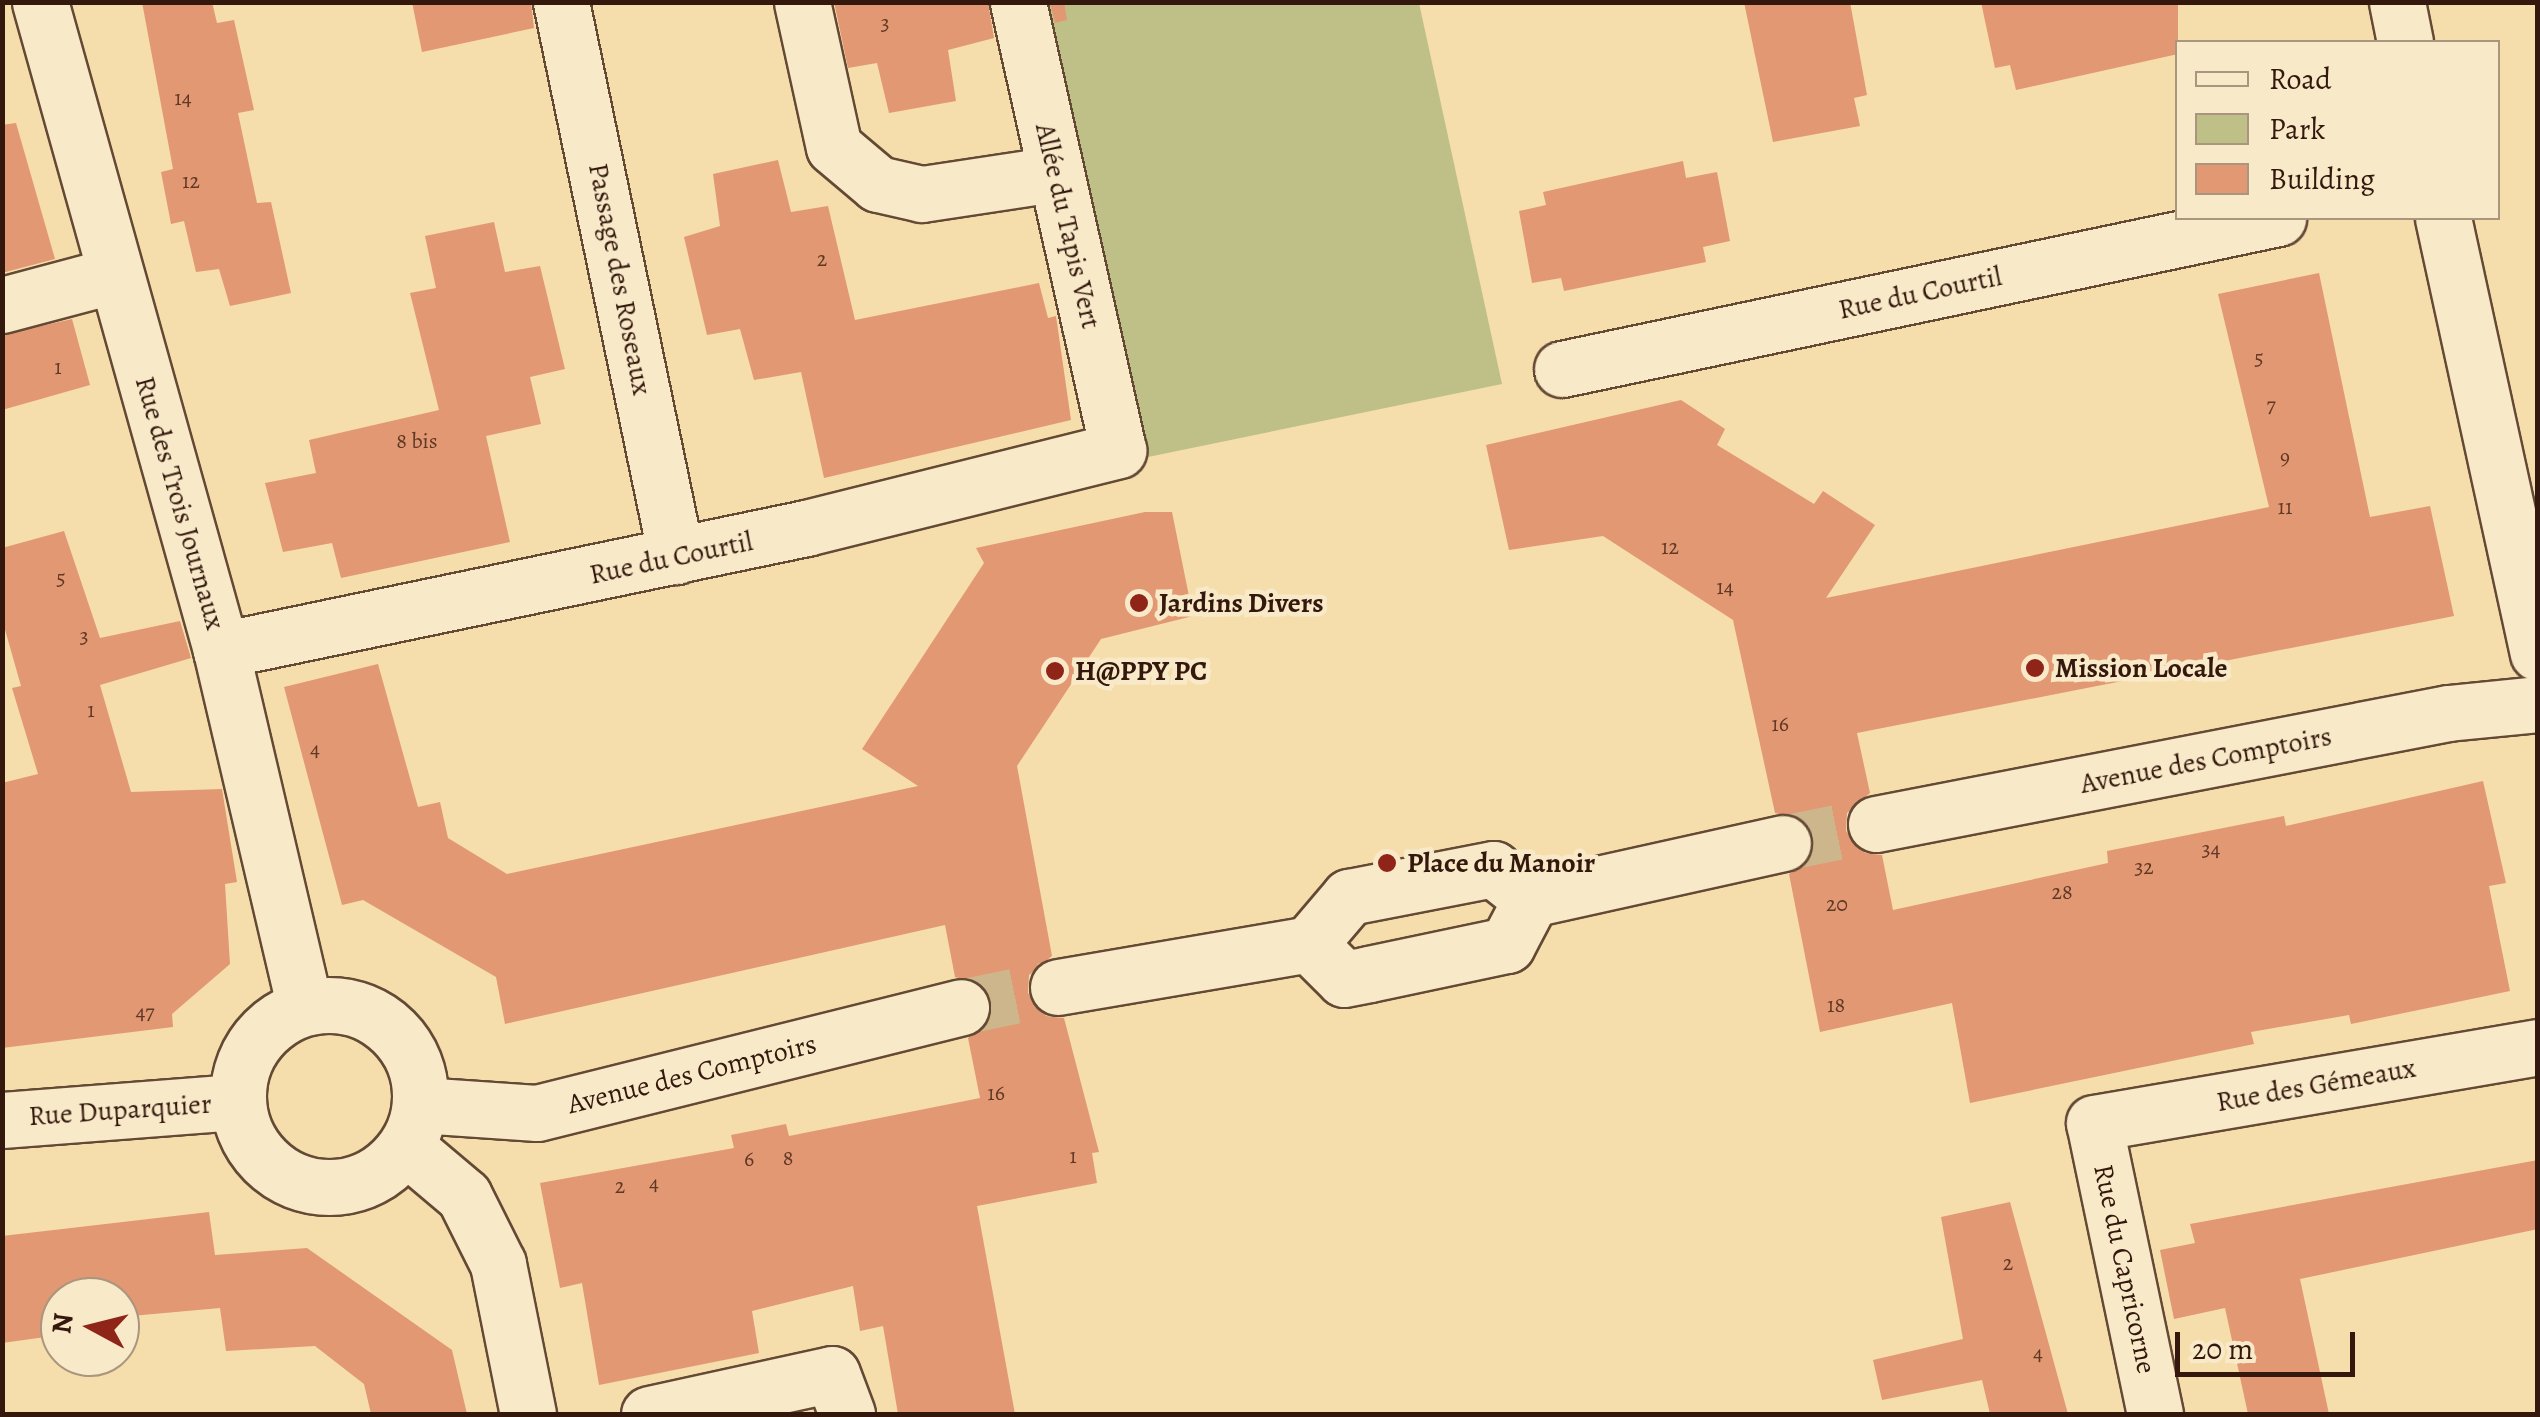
<!DOCTYPE html>
<meta charset="utf-8">
<style>
body{margin:0}
#map{position:relative;width:2540px;height:1417px;overflow:hidden;background:#f5ddac;font-family:Alegreya,serif}
div>[style]{position:absolute}
[style*='--x']{left:calc(var(--x)*1px);top:calc(var(--y)*1px);width:calc(var(--w)*1px);rotate:calc(var(--a)*1deg)}
.green>*{inset:0;background:#bfc088}
.building>*{inset:0;background:#e29872}
.minor-tunnel>*{height:55px;margin-top:-27.5px;transform-origin:0;background:repeating-linear-gradient(90deg,#ceb68c 0 55px,transparent 0 83px)}
.roads{filter:drop-shadow(2px 0 #644935) drop-shadow(-2px 0 #644935) drop-shadow(0 2px #644935) drop-shadow(0 -2px #644935)}
.minor>*{height:55px;margin:-27.5px;padding:0 27.5px;transform-origin:27.5px;border-radius:27.5px;background:#f8e9c9}
.minor>.ring{margin:-27.5px;padding:0;box-sizing:content-box;background:none;border:55px solid #f8e9c9;border-radius:50%}
.dots>*{width:28px;height:28px;translate:-50% -50%;box-sizing:border-box;border:5px solid #f8e9c9;border-radius:50%}
span{translate:-50% -50%;white-space:nowrap;text-align:center;line-height:1.15;-webkit-text-stroke:9px #f8e9c9;paint-order:stroke}
.number-label{font-size:22px;color:#603826}
.number-label span{-webkit-text-stroke-width:0}
.street-label{font-size:28px;color:#34180d}
.poi-label{font-size:28px;color:#34180d;font-weight:700}
.left{translate:0 -50%;text-align:left}
.frame{position:absolute;inset:0;border:5px solid #34180d;pointer-events:none}
.legend{position:absolute;left:2175px;top:40px;width:325px;height:180px;box-sizing:border-box;background:#f8e9c9;border:2px solid #aa957e;margin:0;padding:12px 18px;list-style:none;font-size:30px;color:#34180d}
.legend li{display:flex;align-items:center;gap:20px;height:50px}
.legend b{width:50px;border:2px solid #aa957e}
.north{position:absolute;left:40px;top:1277px;width:100px;height:100px;box-sizing:border-box;background:#f8e9c9;border:2px solid #aa957e;border-radius:50%;rotate:277deg;font-size:28px;font-weight:700;line-height:40px;text-align:center;color:#34180d}
.north::after{content:'';display:block;margin:auto;width:35px;height:45px;background:#8f2418;clip-path:polygon(50% 0,100% 100%,50% 72%,0 100%)}
.scale{position:absolute;left:2175px;top:1332px;width:180px;height:45px;box-sizing:border-box;border:5px solid #34180d;border-top:0;padding-left:12px;font-size:30px;line-height:35px;white-space:nowrap;color:#34180d;-webkit-text-stroke:8px #f8e9c9;paint-order:stroke}
</style>
<div id="map">
<div class="green">
<i style="clip-path:polygon(1047px 3px,1419px 3px,1502px 384px,1148px 457px)"></i>
</div>
<div class="building">
<i style="clip-path:polygon(142px 2px,212px 2px,217px 23px,234px 20px,254px 110px,238px 113px,257px 203px,271px 202px,291px 293px,230px 306px,219px 269px,196px 272px,184px 221px,171px 224px,161px 172px,173px 169px)"></i>
<i style="clip-path:polygon(412px 2px,531px 2px,534px 28px,422px 52px)"></i>
<i style="clip-path:polygon(834px 2px,988px 2px,994px 38px,948px 50px,956px 101px,889px 113px,877px 63px,848px 68px)"></i>
<i style="clip-path:polygon(1050px 2px,1064px 2px,1067px 20px,1055px 23px)"></i>
<i style="clip-path:polygon(1744px 2px,1850px 2px,1867px 95px,1854px 98px,1860px 126px,1773px 142px)"></i>
<i style="clip-path:polygon(1981px 2px,2178px 2px,2178px 54px,2016px 90px,2010px 65px,1995px 68px)"></i>
<i style="clip-path:polygon(16px 123px,55px 259px,2px 273px,2px 125px)"></i>
<i style="clip-path:polygon(778px 160px,791px 212px,828px 206px,855px 320px,1039px 283px,1048px 318px,1056px 316px,1071px 420px,824px 478px,801px 372px,754px 380px,740px 329px,707px 335px,684px 237px,720px 226px,713px 174px)"></i>
<i style="clip-path:polygon(1683px 161px,1686px 178px,1717px 172px,1730px 241px,1703px 247px,1706px 262px,1564px 291px,1561px 278px,1532px 283px,1519px 211px,1546px 205px,1543px 192px)"></i>
<i style="clip-path:polygon(494px 222px,505px 272px,540px 266px,565px 369px,530px 377px,541px 424px,486px 436px,510px 542px,341px 578px,332px 543px,283px 552px,265px 483px,316px 473px,309px 440px,439px 410px,410px 293px,436px 288px,425px 236px)"></i>
<i style="clip-path:polygon(2319px 273px,2370px 517px,2430px 506px,2454px 616px,1857px 733px,1870px 793px,1847px 813px,1846px 831px,1865px 853px,1882px 855px,1893px 910px,2108px 863px,2107px 851px,2284px 816px,2286px 826px,2483px 781px,2506px 883px,2489px 886px,2510px 991px,2351px 1024px,2349px 1015px,2251px 1032px,2254px 1044px,1970px 1103px,1952px 1003px,1820px 1032px,1789px 874px,1805px 865px,1814px 837px,1805px 821px,1775px 813px,1733px 620px,1603px 536px,1509px 550px,1486px 445px,1681px 400px,1725px 429px,1717px 445px,1814px 504px,1823px 491px,1875px 525px,1826px 598px,2064px 549px,2269px 507px,2218px 294px)"></i>
<i style="clip-path:polygon(72px 319px,90px 385px,2px 410px,2px 335px)"></i>
<i style="clip-path:polygon(1145px 512px,1172px 512px,1193px 616px,1101px 639px,1017px 766px,1052px 956px,1029px 975px,1028px 993px,1046px 1016px,1064px 1018px,1099px 1152px,1092px 1153px,1097px 1183px,977px 1206px,1015px 1414px,898px 1414px,883px 1326px,860px 1331px,853px 1286px,752px 1311px,759px 1353px,599px 1385px,582px 1283px,560px 1288px,540px 1183px,734px 1148px,731px 1135px,786px 1124px,789px 1136px,980px 1098px,968px 1038px,991px 1016px,991px 998px,983px 985px,955px 977px,945px 925px,505px 1024px,496px 977px,363px 900px,342px 905px,284px 687px,378px 664px,418px 807px,440px 802px,448px 838px,507px 874px,918px 786px,862px 749px,984px 563px,976px 548px)"></i>
<i style="clip-path:polygon(64px 531px,100px 638px,180px 621px,191px 658px,100px 685px,131px 792px,222px 789px,237px 882px,225px 884px,230px 964px,172px 1014px,173px 1027px,2px 1048px,2px 783px,38px 774px,12px 688px,21px 686px,2px 619px,2px 548px)"></i>
<i style="clip-path:polygon(2538px 1160px,2538px 1229px,2300px 1279px,2329px 1414px,2248px 1414px,2225px 1308px,2174px 1319px,2160px 1250px,2195px 1243px,2190px 1224px)"></i>
<i style="clip-path:polygon(2010px 1202px,2068px 1414px,1990px 1414px,1982px 1380px,1882px 1400px,1873px 1360px,1963px 1339px,1941px 1217px)"></i>
<i style="clip-path:polygon(209px 1212px,215px 1255px,307px 1248px,452px 1350px,467px 1414px,371px 1414px,364px 1384px,315px 1346px,226px 1351px,220px 1308px,120px 1317px,120px 1297px,60px 1297px,60px 1335px,2px 1343px,2px 1236px)"></i>
</div>
<div class="minor-tunnel">
<i style="--x:1783;--y:843;--w:95;--a:-11.5"></i>
<i style="--x:961;--y:1007;--w:99;--a:-11.7"></i>
</div>
<div class="roads">
<div class="minor">
<i style="--x:40;--y:2;--w:673;--a:74.39"></i>
<i style="--x:221;--y:650;--w:367;--a:76.8"></i>
<i style="--x:561;--y:2;--w:566;--a:78.27"></i>
<i style="--x:802;--y:2;--w:148;--a:77.6"></i>
<i style="--x:834;--y:147;--w:57;--a:40.1"></i>
<i style="--x:878;--y:184;--w:45;--a:12.8"></i>
<i style="--x:922;--y:194;--w:134;--a:-8.6"></i>
<i style="--x:2397;--y:2;--w:41;--a:78.7"></i>
<i style="--x:2443;--y:218;--w:445;--a:77.7"></i>
<i style="--x:2;--y:305;--w:117;--a:-14.9"></i>
<i style="--x:1562;--y:369;--w:732;--a:-11.91"></i>
<i style="--x:221;--y:650;--w:598;--a:-11.78"></i>
<i style="--x:806;--y:528;--w:322;--a:-14"></i>
<i style="--x:1118;--y:450;--w:459;--a:-102.6"></i>
<i style="--x:1876;--y:824;--w:583;--a:-10.98"></i>
<i style="--x:2448;--y:713;--w:90;--a:-5.7"></i>
<i style="--x:1531;--y:899;--w:258;--a:-12.5"></i>
<i style="--x:1309;--y:944;--w:49;--a:45"></i>
<i style="--x:1344;--y:979;--w:25;--a:-11"></i>
<i style="--x:1369;--y:974;--w:141;--a:-11.9"></i>
<i style="--x:1507;--y:945;--w:52;--a:-62.4"></i>
<i style="--x:1058;--y:987;--w:255;--a:-9.7"></i>
<i style="--x:1309;--y:944;--w:62;--a:-49.6"></i>
<i style="--x:1349;--y:897;--w:147;--a:-11"></i>
<i style="--x:1493;--y:869;--w:48;--a:38.3"></i>
<i class="ring" style="left:238px;top:1005px;width:127px;height:127px"></i>
<i style="--x:420;--y:1105;--w:117;--a:3.9"></i>
<i style="--x:537;--y:1113;--w:437;--a:-14"></i>
<i style="--x:2;--y:1120;--w:236;--a:-4.4"></i>
<i style="--x:406;--y:1147;--w:76;--a:40.2"></i>
<i style="--x:464;--y:1196;--w:76;--a:63.4"></i>
<i style="--x:498;--y:1264;--w:153;--a:78.7"></i>
<i style="--x:649;--y:1414;--w:187;--a:-12.3"></i>
<i style="--x:832;--y:1374;--w:43;--a:69.4"></i>
<i style="--x:2155;--y:1414;--w:297;--a:-101.8"></i>
<i style="--x:2094;--y:1123;--w:450;--a:-9.7"></i>
</div>
</div>
<div class="dots">
<i style="left:1139px;top:603px;background:#8f2418"></i>
<i style="left:2035px;top:668px;background:#8f2418"></i>
<i style="left:1055px;top:671px;background:#8f2418"></i>
<i style="left:1387px;top:863px;background:#8f2418"></i>
</div>
<div class="number-label">
<span style="left:885px;top:24px">3</span>
<span style="left:183px;top:99px">14</span>
<span style="left:191px;top:182px">12</span>
<span style="left:822px;top:260px">2</span>
<span style="left:2259px;top:359px">5</span>
<span style="left:58px;top:368px">1</span>
<span style="left:2271px;top:406px">7</span>
<span style="left:417px;top:442px">8 bis</span>
<span style="left:2285px;top:458px">9</span>
<span style="left:2285px;top:508px">11</span>
<span style="left:1670px;top:548px">12</span>
<span style="left:61px;top:579px">5</span>
<span style="left:1725px;top:588px">14</span>
<span style="left:84px;top:637px">3</span>
<span style="left:91px;top:711px">1</span>
<span style="left:1780px;top:725px">16</span>
<span style="left:315px;top:750px">4</span>
<span style="left:2211px;top:850px">34</span>
<span style="left:2144px;top:868px">32</span>
<span style="left:2062px;top:893px">28</span>
<span style="left:1837px;top:905px">20</span>
<span style="left:1836px;top:1006px">18</span>
<span style="left:145px;top:1013px">47</span>
<span style="left:996px;top:1094px">16</span>
<span style="left:1073px;top:1157px">1</span>
<span style="left:788px;top:1159px">8</span>
<span style="left:749px;top:1160px">6</span>
<span style="left:654px;top:1184px">4</span>
<span style="left:620px;top:1187px">2</span>
<span style="left:2008px;top:1264px">2</span>
<span style="left:2038px;top:1354px">4</span>
</div>
<div class="street-label">
<span style="left:1068px;top:226px;rotate:77deg">Allée du Tapis Vert</span>
<span style="left:620px;top:279px;rotate:79deg">Passage des Roseaux</span>
<span style="left:1920px;top:293px;rotate:-12deg">Rue du Courtil</span>
<span style="left:180px;top:503px;rotate:74deg">Rue des Trois Journaux</span>
<span style="left:671px;top:558px;rotate:-12deg">Rue du Courtil</span>
<span style="left:2206px;top:760px;rotate:-11deg">Avenue des Comptoirs</span>
<span style="left:692px;top:1074px;rotate:-14deg">Avenue des Comptoirs</span>
<span style="left:2316px;top:1085px;rotate:-10deg">Rue des Gémeaux</span>
<span style="left:120px;top:1110px;rotate:-4deg">Rue Duparquier</span>
<span style="left:2125px;top:1269px;rotate:78deg">Rue du Capricorne</span>
</div>
<div class="poi-label">
<span class="left" style="left:1159px;top:603px">Jardins Divers</span>
<span class="left" style="left:2055px;top:668px">Mission Locale</span>
<span class="left" style="left:1075px;top:671px">H@PPY PC</span>
<span class="left" style="left:1407px;top:863px">Place du Manoir</span>
</div>
<div class="frame"></div>
<ul class="legend">
<li><b style="height:12px;background:#f8e9c9"></b>Road</li>
<li><b style="height:28px;background:#bfc088"></b>Park</li>
<li><b style="height:28px;background:#e29872"></b>Building</li>
</ul>
<div class="north">N</div>
<div class="scale">20 m</div>
</div>
